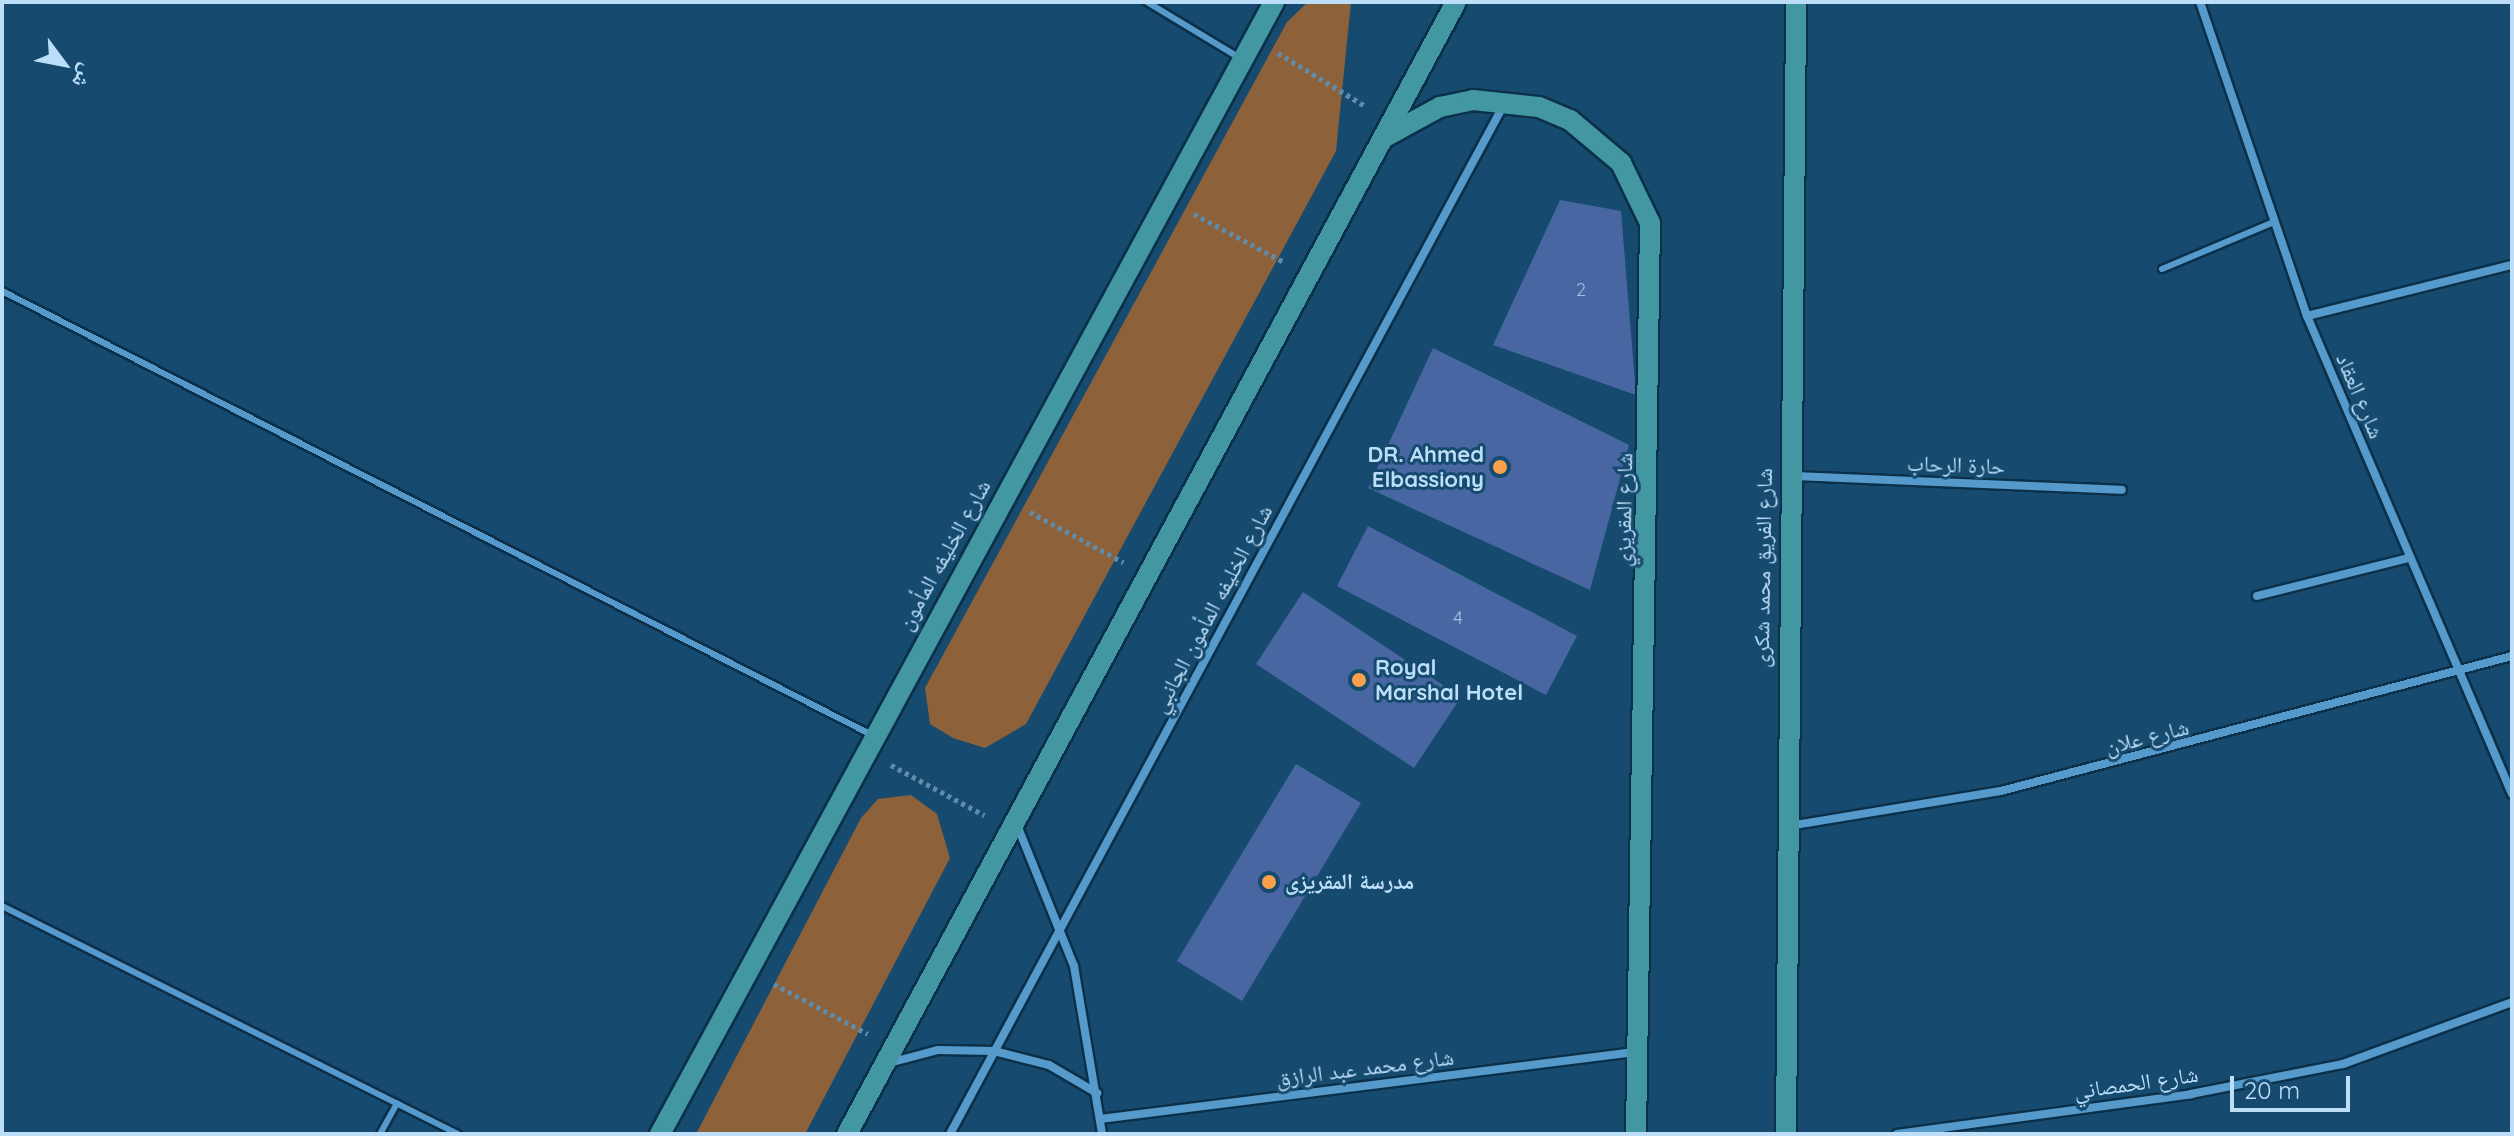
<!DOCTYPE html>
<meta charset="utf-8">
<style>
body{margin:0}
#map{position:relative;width:2514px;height:1136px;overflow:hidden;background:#164b6f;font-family:Quicksand,"Noto Naskh Arabic",sans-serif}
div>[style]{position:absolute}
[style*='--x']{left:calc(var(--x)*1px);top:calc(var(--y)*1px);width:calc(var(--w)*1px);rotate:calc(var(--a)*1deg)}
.green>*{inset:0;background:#8d6139}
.building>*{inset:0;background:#4867a2}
.path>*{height:5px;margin-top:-2.5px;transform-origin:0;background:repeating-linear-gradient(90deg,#608cac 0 4px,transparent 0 8px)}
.roads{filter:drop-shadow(2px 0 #0b3049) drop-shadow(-2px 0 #0b3049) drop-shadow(0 2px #0b3049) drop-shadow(0 -2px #0b3049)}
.service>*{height:6px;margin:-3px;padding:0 3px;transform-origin:3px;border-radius:3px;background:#569acb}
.minor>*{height:8px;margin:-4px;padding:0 4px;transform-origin:4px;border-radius:4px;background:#569acb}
.primary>*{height:20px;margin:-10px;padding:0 10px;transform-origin:10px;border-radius:10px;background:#4397a2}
.dots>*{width:22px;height:22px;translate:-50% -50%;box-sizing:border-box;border:4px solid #164b6f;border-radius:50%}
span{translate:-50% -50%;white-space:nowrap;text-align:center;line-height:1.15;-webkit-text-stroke:6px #164b6f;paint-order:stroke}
.number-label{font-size:18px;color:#a0c0e2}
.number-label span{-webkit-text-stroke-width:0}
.street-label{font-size:22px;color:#bddef8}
.poi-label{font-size:22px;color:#bddef8;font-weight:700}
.right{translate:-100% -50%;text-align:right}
.left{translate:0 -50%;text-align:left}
.frame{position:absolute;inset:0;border:4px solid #bddef8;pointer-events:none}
.north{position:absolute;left:24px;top:24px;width:80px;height:80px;-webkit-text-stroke:6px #164b6f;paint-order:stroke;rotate:122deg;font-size:22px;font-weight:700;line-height:32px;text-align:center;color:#bddef8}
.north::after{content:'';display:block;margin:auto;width:28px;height:36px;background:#bddef8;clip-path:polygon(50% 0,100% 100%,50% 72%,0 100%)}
.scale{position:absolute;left:2230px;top:1076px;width:120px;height:36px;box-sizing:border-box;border:4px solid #bddef8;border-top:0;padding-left:10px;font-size:24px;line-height:28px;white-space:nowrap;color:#bddef8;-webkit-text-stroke:6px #164b6f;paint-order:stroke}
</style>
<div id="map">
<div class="green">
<i style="clip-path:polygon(1308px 2px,1351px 2px,1336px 151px,1026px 724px,985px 748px,953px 738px,930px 724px,925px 688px,1287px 22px)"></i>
<i style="clip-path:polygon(911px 795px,937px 814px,950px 858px,805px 1134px,696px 1134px,861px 818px,878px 799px)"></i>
</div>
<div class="building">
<i style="clip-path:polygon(1560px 200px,1621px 211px,1636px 395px,1493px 345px)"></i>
<i style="clip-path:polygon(1433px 348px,1629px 445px,1590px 590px,1368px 488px)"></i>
<i style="clip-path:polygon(1368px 526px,1577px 636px,1546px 695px,1337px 586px)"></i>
<i style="clip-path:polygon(1303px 592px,1461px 697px,1414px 768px,1256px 664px)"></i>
<i style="clip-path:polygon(1296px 764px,1361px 803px,1242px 1001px,1177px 961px)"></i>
</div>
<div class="path">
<i style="--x:1278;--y:53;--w:102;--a:31.3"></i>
<i style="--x:1194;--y:214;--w:102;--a:28.1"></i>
<i style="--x:1030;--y:512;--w:106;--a:28.3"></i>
<i style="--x:891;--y:765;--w:106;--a:28.3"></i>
<i style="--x:774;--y:984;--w:106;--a:28"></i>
</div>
<div class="roads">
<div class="service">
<i style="--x:1147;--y:2;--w:109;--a:31.1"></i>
<i style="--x:2162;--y:269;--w:121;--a:-22.8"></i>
<i style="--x:2;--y:291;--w:977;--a:27.04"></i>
<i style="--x:2;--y:906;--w:510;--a:26.57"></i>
<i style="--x:380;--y:1134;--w:35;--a:-61"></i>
</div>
<div class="minor">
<i style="--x:2200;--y:2;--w:332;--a:71.2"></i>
<i style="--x:2307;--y:316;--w:520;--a:66.79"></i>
<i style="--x:2307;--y:316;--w:211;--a:-14"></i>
<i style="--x:1793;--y:476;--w:329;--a:2.4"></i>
<i style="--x:2257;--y:596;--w:156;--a:-14.1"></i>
<i style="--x:1017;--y:825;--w:152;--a:68"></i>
<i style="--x:1074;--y:966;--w:170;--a:80.5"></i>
<i style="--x:1789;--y:826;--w:215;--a:-9.4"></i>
<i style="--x:2001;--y:791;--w:529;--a:-14.8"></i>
<i style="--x:889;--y:1063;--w:51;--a:-14.9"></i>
<i style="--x:938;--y:1050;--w:56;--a:1"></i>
<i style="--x:994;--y:1051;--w:57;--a:14.3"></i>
<i style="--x:1049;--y:1065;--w:56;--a:30.3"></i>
<i style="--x:1100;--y:1119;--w:539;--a:-7.14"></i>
<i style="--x:950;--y:1134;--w:1167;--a:-61.72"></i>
<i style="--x:1897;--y:1134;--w:297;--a:-7.7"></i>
<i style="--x:2191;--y:1094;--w:155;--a:-11.2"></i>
<i style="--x:2343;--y:1064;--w:180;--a:-20.1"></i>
</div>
<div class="primary">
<i style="--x:1385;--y:137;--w:63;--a:-28.6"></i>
<i style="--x:1440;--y:107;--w:34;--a:-12"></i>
<i style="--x:1473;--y:100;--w:66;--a:6.1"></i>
<i style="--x:1539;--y:107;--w:34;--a:23"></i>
<i style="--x:1570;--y:120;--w:67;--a:40.1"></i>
<i style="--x:1621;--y:163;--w:67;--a:64.2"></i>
<i style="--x:1650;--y:223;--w:911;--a:90.88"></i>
<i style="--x:660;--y:1134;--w:1288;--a:-61.52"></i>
<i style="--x:847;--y:1134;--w:1285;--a:-61.72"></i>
<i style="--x:1786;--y:1134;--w:1132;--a:-89.49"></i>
</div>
</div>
<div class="dots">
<i style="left:1500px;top:467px;background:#f8a14a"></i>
<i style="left:1359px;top:680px;background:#f8a14a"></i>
<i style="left:1269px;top:882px;background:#f8a14a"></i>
</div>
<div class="number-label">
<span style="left:1581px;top:290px">2</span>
<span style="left:1458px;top:618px">4</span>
</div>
<div class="street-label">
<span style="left:2360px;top:396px;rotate:67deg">شارع العقاد</span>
<span style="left:1956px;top:465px;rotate:2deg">حارة الرحاب</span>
<span style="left:1624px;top:510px;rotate:-89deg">شارع المقريزي</span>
<span style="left:944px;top:555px;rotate:-61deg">شارع الخليفه المأمون</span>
<span style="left:1763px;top:568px;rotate:-89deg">شارع الفريق محمد شكرى</span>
<span style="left:1212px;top:609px;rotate:-62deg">شارع الخليفه المأمون الجانبي</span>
<span style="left:2147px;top:737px;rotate:-14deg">شارع علان</span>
<span style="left:1365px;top:1068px;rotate:-7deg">شارع محمد عبد الرازق</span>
<span style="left:2136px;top:1083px;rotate:-8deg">شارع الحمصاني</span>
</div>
<div class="poi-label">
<span class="right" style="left:1484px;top:467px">DR. Ahmed<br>Elbassiony</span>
<span class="left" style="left:1375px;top:680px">Royal<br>Marshal Hotel</span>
<span class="left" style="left:1285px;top:882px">مدرسة المقريزى</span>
</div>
<div class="frame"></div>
<div class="north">ش</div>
<div class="scale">20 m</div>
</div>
